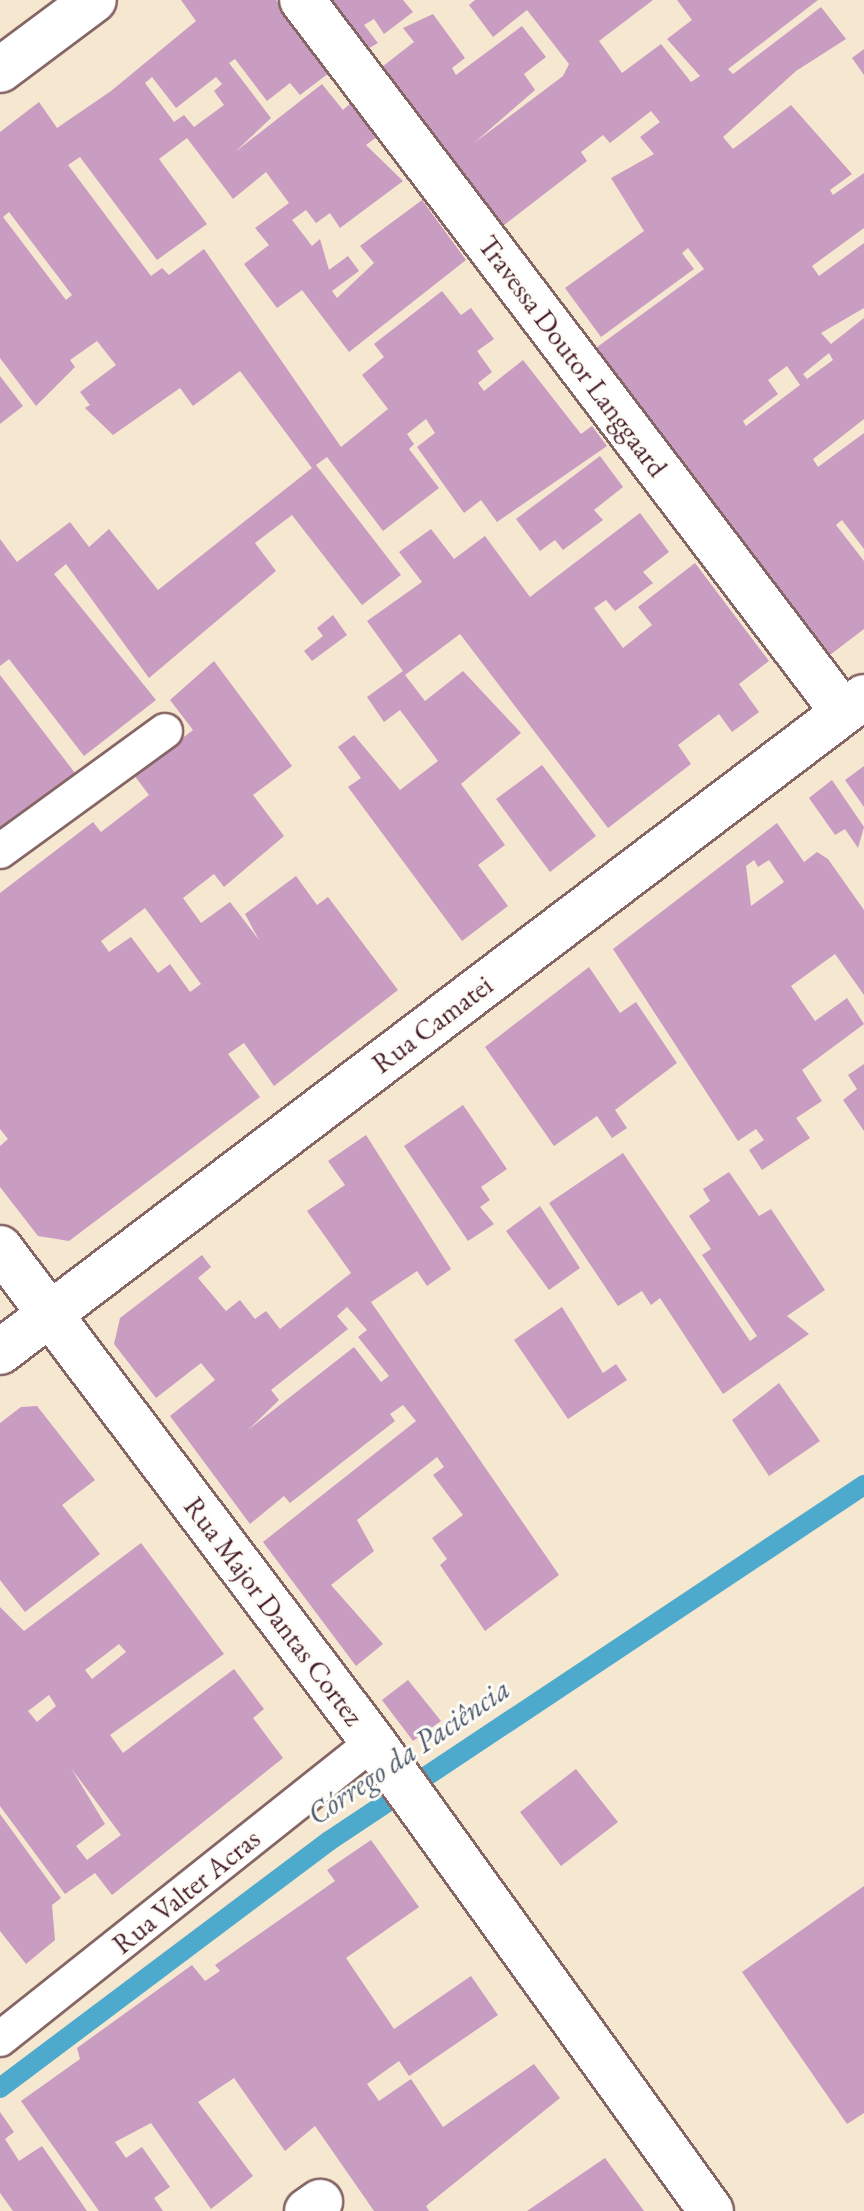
<!DOCTYPE html>
<meta charset="utf-8">
<style>
body{margin:0}
#map{position:relative;width:864px;height:2211px;overflow:hidden;background:#f6e7d1;font-family:"EB Garamond",serif}
div>[style]{position:absolute}
[style*='--x']{left:calc(var(--x)*1px);top:calc(var(--y)*1px);width:calc(var(--w)*1px);rotate:calc(var(--a)*1deg)}
.stream>*{height:20px;margin:-10px;padding:0 10px;transform-origin:10px;border-radius:10px;background:#4eaacc}
.building>*{inset:0;background:#c99cc1}
.roads{filter:drop-shadow(2px 0 #866565) drop-shadow(-2px 0 #866565) drop-shadow(0 2px #866565) drop-shadow(0 -2px #866565)}
.service>*{height:34px;margin:-17px;padding:0 17px;transform-origin:17px;border-radius:17px;background:#fff}
.minor>*{height:44px;margin:-22px;padding:0 22px;transform-origin:22px;border-radius:22px;background:#fff}
.tertiary>*{height:44px;margin:-22px;padding:0 22px;transform-origin:22px;border-radius:22px;background:#fff}
span{translate:-50% -50%;white-space:nowrap;text-align:center;line-height:1.15;-webkit-text-stroke:6px #fdfcf7;paint-order:stroke}
.street-label{font-size:28px;color:#4a1f2b}
.water-label{font-size:30px;color:#4c576b;font-style:italic}
</style>
<div id="map">
<div class="stream">
<i style="--x:0;--y:2088;--w:411;--a:-36.9"></i>
<i style="--x:329;--y:1841;--w:643;--a:-33.64"></i>
</div>
<div class="building">
<i style="clip-path:polygon(evenodd,181px 0,276px 0,329px 73px,300px 95px,290px 83px,267px 101px,235px 59px,229px 63px,271px 118px,235px 152px,322px 84px,343px 110px,352px 102px,378px 136px,366px 145px,403px 181px,340px 228px,330px 213px,316px 223px,306px 210px,292px 220px,312px 246px,320px 239px,329px 270px,348px 256px,359px 271px,332px 291px,337px 298px,374px 263px,360px 246px,422px 200px,466px 260px,349px 352px,302px 290px,277px 308px,244px 264px,269px 245px,255px 228px,289px 203px,266px 172px,233px 199px,187px 138px,159px 159px,207px 224px,157px 260px,80px 157px,68px 165px,151px 276px,162px 268px,169px 275px,204px 249px,341px 447px,388px 409px,362px 375px,384px 357px,374px 344px,442px 291px,461px 315px,471px 308px,494px 339px,477px 351px,492px 372px,478px 383px,484px 391px,523px 360px,581px 434px,592px 426px,607px 446px,497px 522px,481px 500px,464px 513px,417px 447px,435px 433px,426px 419px,407px 434px,414px 444px,409px 449px,439px 488px,383px 531px,327px 457px,316px 465px,401px 575px,362px 605px,292px 515px,255px 543px,276px 571px,149px 678px,66px 564px,54px 574px,156px 700px,84px 756px,9px 659px,0 666px,0 539px,17px 562px,70px 522px,89px 547px,109px 529px,158px 590px,312px 468px,240px 371px,193px 406px,180px 388px,113px 435px,85px 408px,90px 405px,80px 392px,116px 365px,97px 341px,70px 360px,75px 367px,36px 406px,0 358px,0 132px,39px 102px,57px 128px,111px 91px,196px 21px,181px 0,152px 77px,176px 108px,216px 77px,222px 84px,214px 91px,224px 105px,194px 127px,184px 115px,174px 122px,145px 83px,152px 77px,181px 0,9px 212px,72px 295px,66px 300px,3px 217px,9px 212px)"></i>
<i style="clip-path:polygon(326px 0,403px 0,413px 12px,384px 34px,374px 19px,364px 25px,378px 43px,364px 51px)"></i>
<i style="clip-path:polygon(evenodd,475px 0,653px 0,599px 41px,622px 73px,661px 44px,691px 82px,700px 76px,667px 39px,692px 20px,677px 0,818px 0,728px 69px,733px 74px,821px 7px,846px 39px,796px 71px,723px 137px,733px 149px,791px 105px,852px 174px,830px 190px,833px 195px,864px 173px,864px 228px,812px 266px,819px 276px,864px 243px,864px 308px,821px 333px,831px 344px,864px 318px,864px 419px,813px 459px,818px 467px,864px 433px,864px 549px,842px 520px,836px 525px,864px 561px,864px 629px,822px 661px,589px 353px,704px 269px,688px 248px,682px 253px,694px 269px,601px 337px,565px 288px,644px 231px,611px 178px,654px 154px,640px 137px,660px 122px,651px 111px,610px 143px,603px 135px,581px 152px,587px 161px,499px 229px,378px 70px,414px 42px,403px 28px,433px 14px,465px 58px,452px 68px,456px 75px,522px 26px,546px 57px,524px 74px,535px 90px,474px 143px,563px 76px,569px 64px,527px 10px,493px 37px,469px 5px,475px 0,829px 353px,833px 360px,807px 379px,803px 374px,829px 353px,475px 0,787px 366px,800px 385px,746px 426px,743px 421px,778px 394px,768px 380px,787px 366px)"></i>
<i style="clip-path:polygon(864px 49px,864px 75px,852px 58px)"></i>
<i style="clip-path:polygon(0 376px,23px 406px,0 424px)"></i>
<i style="clip-path:polygon(600px 456px,623px 487px,594px 510px,603px 520px,563px 550px,555px 540px,540px 551px,516px 519px)"></i>
<i style="clip-path:polygon(640px 513px,669px 552px,643px 572px,653px 583px,615px 611px,606px 600px,594px 608px,623px 648px,652px 625px,638px 607px,695px 563px,769px 661px,739px 684px,759px 712px,732px 732px,719px 714px,678px 745px,691px 764px,608px 828px,460px 634px,405px 675px,425px 701px,463px 671px,521px 733px,461px 784px,505px 845px,478px 865px,508px 906px,462px 941px,348px 787px,361px 778px,338px 747px,354px 735px,400px 790px,438px 761px,400px 710px,384px 722px,367px 697px,403px 671px,367px 621px,422px 582px,399px 552px,431px 529px,454px 559px,485px 536px,530px 597px)"></i>
<i style="clip-path:polygon(333px 615px,347px 635px,312px 661px,304px 651px,323px 636px,317px 628px)"></i>
<i style="clip-path:polygon(evenodd,214px 661px,292px 766px,253px 795px,284px 836px,224px 887px,214px 874px,183px 898px,201px 923px,230px 902px,259px 940px,245px 914px,296px 876px,317px 905px,328px 897px,398px 990px,274px 1086px,244px 1043px,228px 1054px,260px 1097px,69px 1241px,38px 1236px,0 1187px,0 1146px,8px 1139px,0 1129px,0 893px,93px 822px,101px 832px,149px 795px,134px 775px,193px 730px,170px 700px,214px 661px,145px 908px,201px 984px,190px 992px,170px 964px,158px 973px,131px 937px,109px 952px,101px 941px,145px 908px)"></i>
<i style="clip-path:polygon(0 675px,75px 773px,0 831px)"></i>
<i style="clip-path:polygon(542px 765px,596px 836px,550px 872px,496px 799px)"></i>
<i style="clip-path:polygon(864px 766px,864px 807px,845px 780px)"></i>
<i style="clip-path:polygon(832px 780px,864px 827px,858px 848px,845px 829px,835px 835px,809px 798px)"></i>
<i style="clip-path:polygon(evenodd,777px 823px,804px 862px,817px 852px,828px 859px,864px 910px,864px 995px,835px 954px,791px 986px,815px 1021px,847px 998px,864px 1024px,802px 1070px,822px 1101px,796px 1118px,810px 1138px,762px 1170px,749px 1150px,764px 1140px,756px 1129px,738px 1141px,613px 949px,777px 823px,754px 860px,758px 867px,769px 860px,784px 882px,751px 906px,746px 866px,754px 860px)"></i>
<i style="clip-path:polygon(589px 967px,620px 1013px,636px 1002px,677px 1063px,615px 1110px,627px 1128px,612px 1138px,597px 1116px,554px 1146px,485px 1047px)"></i>
<i style="clip-path:polygon(864px 1064px,864px 1131px,843px 1100px,857px 1089px,848px 1075px)"></i>
<i style="clip-path:polygon(463px 1105px,507px 1169px,481px 1187px,490px 1200px,480px 1207px,494px 1224px,468px 1241px,404px 1146px)"></i>
<i style="clip-path:polygon(evenodd,366px 1135px,451px 1269px,427px 1286px,417px 1271px,371px 1302px,559px 1575px,485px 1631px,440px 1565px,447px 1559px,432px 1538px,463px 1515px,433px 1475px,444px 1467px,437px 1457px,357px 1520px,374px 1551px,331px 1585px,383px 1644px,356px 1666px,263px 1542px,416px 1421px,403px 1405px,390px 1414px,395px 1421px,290px 1503px,284px 1496px,250px 1524px,170px 1416px,215px 1380px,201px 1363px,156px 1398px,114px 1344px,120px 1318px,202px 1255px,211px 1267px,198px 1278px,226px 1311px,240px 1300px,255px 1319px,266px 1311px,280px 1329px,351px 1273px,307px 1211px,345px 1185px,328px 1161px,366px 1135px,347px 1307px,367px 1330px,358px 1337px,389px 1376px,381px 1382px,354px 1347px,248px 1430px,279px 1400px,271px 1390px,348px 1329px,337px 1316px,347px 1307px)"></i>
<i style="clip-path:polygon(623px 1153px,750px 1341px,757px 1336px,702px 1255px,711px 1249px,689px 1216px,710px 1201px,703px 1189px,729px 1172px,759px 1216px,771px 1209px,825px 1290px,787px 1316px,809px 1334px,723px 1394px,660px 1298px,651px 1305px,642px 1291px,618px 1306px,549px 1203px)"></i>
<i style="clip-path:polygon(540px 1206px,580px 1268px,549px 1290px,506px 1231px)"></i>
<i style="clip-path:polygon(562px 1307px,603px 1373px,616px 1364px,627px 1380px,568px 1419px,514px 1340px)"></i>
<i style="clip-path:polygon(779px 1383px,820px 1441px,769px 1476px,732px 1420px)"></i>
<i style="clip-path:polygon(37px 1406px,95px 1480px,62px 1505px,100px 1554px,25px 1612px,0 1580px,0 1423px,21px 1407px)"></i>
<i style="clip-path:polygon(evenodd,141px 1543px,224px 1654px,110px 1735px,123px 1753px,234px 1669px,264px 1709px,253px 1718px,283px 1758px,112px 1895px,95px 1873px,65px 1894px,0 1806px,0 1607px,24px 1631px,141px 1543px,119px 1644px,126px 1652px,92px 1679px,85px 1670px,119px 1644px,141px 1543px,49px 1695px,56px 1706px,37px 1722px,28px 1711px,49px 1695px,141px 1543px,71px 1768px,121px 1835px,87px 1860px,76px 1846px,105px 1824px,71px 1768px)"></i>
<i style="clip-path:polygon(408px 1680px,441px 1721px,413px 1741px,382px 1700px)"></i>
<i style="clip-path:polygon(576px 1769px,618px 1822px,561px 1866px,520px 1812px)"></i>
<i style="clip-path:polygon(0 1814px,61px 1898px,52px 1905px,55px 1940px,26px 1964px,0 1931px)"></i>
<i style="clip-path:polygon(371px 1840px,419px 1907px,346px 1958px,394px 2029px,471px 1976px,498px 2015px,409px 2076px,399px 2061px,367px 2084px,379px 2101px,411px 2079px,443px 2127px,534px 2064px,560px 2098px,426px 2206px,429px 2211px,374px 2211px,315px 2126px,285px 2151px,234px 2078px,198px 2102px,253px 2176px,211px 2209px,151px 2123px,115px 2142px,126px 2158px,142px 2147px,170px 2187px,154px 2198px,163px 2211px,99px 2211px,21px 2101px,80px 2059px,77px 2048px,192px 1965px,205px 1981px,220px 1971px,215px 1965px,335px 1881px,327px 1870px)"></i>
<i style="clip-path:polygon(864px 1886px,864px 2113px,847px 2124px,742px 1972px)"></i>
<i style="clip-path:polygon(0 2112px,14px 2132px,5px 2139px,19px 2161px,42px 2146px,87px 2211px,13px 2211px,0 2193px)"></i>
<i style="clip-path:polygon(605px 2158px,644px 2211px,527px 2211px)"></i>
</div>
<div class="roads">
<div class="service">
<i style="--x:0;--y:851;--w:204;--a:-36"></i>
<i style="--x:0;--y:2039;--w:477;--a:-38.5"></i>
</div>
<div class="minor">
<i style="--x:302;--y:0;--w:894;--a:52.77"></i>
<i style="--x:0;--y:70;--w:117;--a:-36.7"></i>
<i style="--x:0;--y:1352;--w:1084;--a:-37.17"></i>
<i style="--x:307;--y:2211;--w:16;--a:-35"></i>
</div>
<div class="tertiary">
<i style="--x:0;--y:1248;--w:619;--a:52.94"></i>
<i style="--x:373;--y:1742;--w:578;--a:54.22"></i>
</div>
</div>
<div class="street-label">
<span style="left:573px;top:356px;rotate:53deg">Travessa Doutor Langgaard</span>
<span style="left:432px;top:1024px;rotate:-37deg">Rua Camatei</span>
<span style="left:274px;top:1611px;rotate:53deg">Rua Major Dantas Cortez</span>
<span style="left:186px;top:1891px;rotate:-39deg">Rua Valter Acras</span>
</div>
<div class="water-label">
<span style="left:409px;top:1752px;rotate:-34deg">Córrego da Paciência</span>
</div>
</div>
